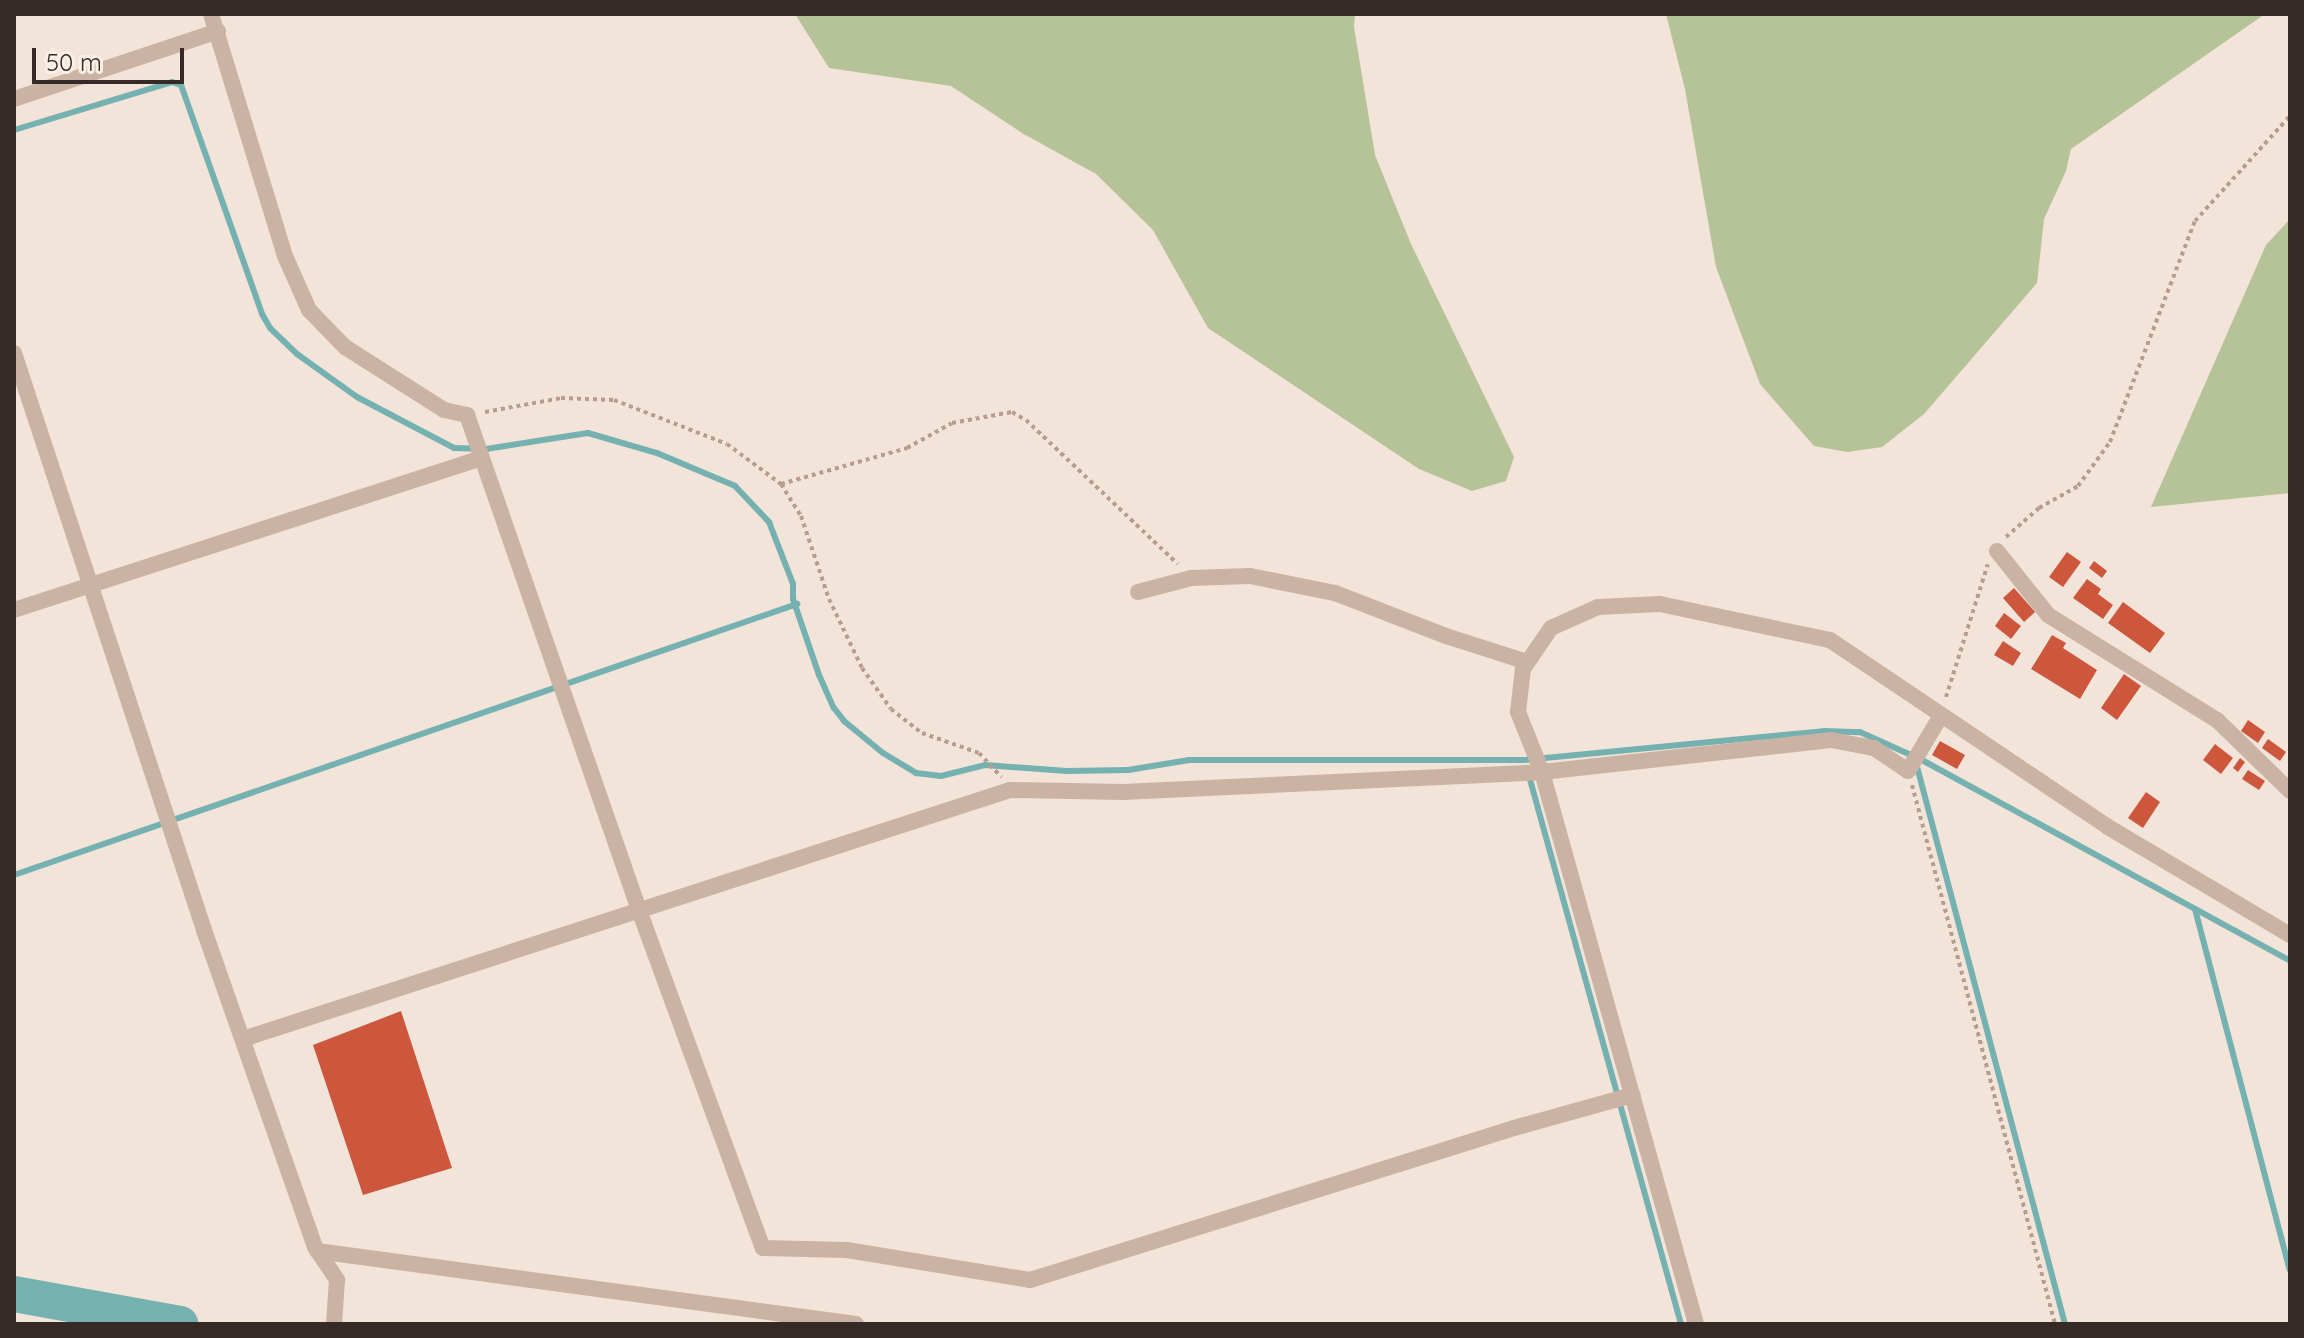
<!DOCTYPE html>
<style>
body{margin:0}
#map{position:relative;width:2304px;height:1338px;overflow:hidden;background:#f2e4d8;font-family:Quicksand,sans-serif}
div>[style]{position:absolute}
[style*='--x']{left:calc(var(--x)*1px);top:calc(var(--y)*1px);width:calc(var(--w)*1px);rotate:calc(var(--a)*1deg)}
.green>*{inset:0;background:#b6c297}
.stream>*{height:6px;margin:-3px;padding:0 3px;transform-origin:3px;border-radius:3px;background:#75b1b0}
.river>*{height:36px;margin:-18px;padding:0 18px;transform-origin:18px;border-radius:18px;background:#75b1b0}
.building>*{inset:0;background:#cc573c}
.path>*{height:4px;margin-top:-2px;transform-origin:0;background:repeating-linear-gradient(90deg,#b79d8e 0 4px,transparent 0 8px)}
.street>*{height:16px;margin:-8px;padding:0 8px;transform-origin:8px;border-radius:8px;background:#cbb3a3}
span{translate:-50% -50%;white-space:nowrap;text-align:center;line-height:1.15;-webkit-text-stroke:7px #faefe4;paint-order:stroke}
.frame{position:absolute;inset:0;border:16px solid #352a26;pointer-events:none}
.scale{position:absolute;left:32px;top:48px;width:152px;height:36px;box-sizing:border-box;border:4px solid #352a26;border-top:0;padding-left:10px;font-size:24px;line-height:28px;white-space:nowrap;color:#352a26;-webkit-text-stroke:6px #faefe4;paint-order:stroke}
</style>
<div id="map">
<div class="green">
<i style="clip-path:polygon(795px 14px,1355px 14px,1354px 27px,1375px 155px,1411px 244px,1514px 457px,1506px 481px,1472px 491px,1419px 469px,1208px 328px,1153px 230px,1096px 174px,1022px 133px,951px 86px,829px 68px)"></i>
<i style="clip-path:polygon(1666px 14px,2265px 14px,2071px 149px,2066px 171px,2044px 219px,2037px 283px,1924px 414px,1882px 447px,1847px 452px,1814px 446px,1760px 384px,1716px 267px,1685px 89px)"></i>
<i style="clip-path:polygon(2290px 219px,2290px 493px,2151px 507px,2266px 245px)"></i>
</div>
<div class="stream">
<i style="--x:14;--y:130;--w:165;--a:-16.9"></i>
<i style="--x:172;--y:82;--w:9;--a:18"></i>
<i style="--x:181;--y:85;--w:243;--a:70.5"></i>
<i style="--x:262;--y:314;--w:16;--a:60"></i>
<i style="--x:270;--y:328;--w:37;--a:44"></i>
<i style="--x:297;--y:354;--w:74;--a:35.6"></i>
<i style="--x:357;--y:397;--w:110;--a:27.7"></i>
<i style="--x:454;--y:448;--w:32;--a:2"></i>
<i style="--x:486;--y:449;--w:103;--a:-8.9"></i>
<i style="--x:588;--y:433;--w:72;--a:16.2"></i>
<i style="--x:657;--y:453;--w:85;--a:22.9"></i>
<i style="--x:735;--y:486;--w:50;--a:46.6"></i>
<i style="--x:769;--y:522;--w:66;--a:68.8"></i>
<i style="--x:793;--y:584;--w:15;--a:90"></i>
<i style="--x:793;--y:599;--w:80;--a:71.1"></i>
<i style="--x:819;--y:675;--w:36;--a:66"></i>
<i style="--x:834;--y:708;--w:16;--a:52"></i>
<i style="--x:844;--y:721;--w:50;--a:39.4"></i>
<i style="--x:883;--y:753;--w:39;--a:31"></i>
<i style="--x:916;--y:773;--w:25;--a:7"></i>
<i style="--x:941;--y:776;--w:45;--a:-14"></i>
<i style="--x:985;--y:765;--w:82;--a:4.2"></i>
<i style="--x:1067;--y:771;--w:61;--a:-0.9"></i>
<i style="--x:1128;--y:770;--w:62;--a:-9.3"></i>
<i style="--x:1189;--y:760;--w:335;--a:0"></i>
<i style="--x:1524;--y:760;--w:301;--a:-5.5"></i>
<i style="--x:1824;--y:731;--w:36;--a:2"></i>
<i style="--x:1860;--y:732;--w:68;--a:24.3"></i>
<i style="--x:1922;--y:760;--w:419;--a:28.6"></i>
<i style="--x:1916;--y:763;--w:580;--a:75.13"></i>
<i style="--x:1529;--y:776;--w:569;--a:74.5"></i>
<i style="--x:14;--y:875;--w:829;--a:-19.09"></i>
<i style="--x:2195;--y:909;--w:373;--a:75.3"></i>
</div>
<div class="river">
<i style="--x:14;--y:1294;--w:169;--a:10.2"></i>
</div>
<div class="building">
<i style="clip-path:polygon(2067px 552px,2081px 562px,2063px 587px,2049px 577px)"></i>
<i style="clip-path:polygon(2094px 561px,2107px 571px,2102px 578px,2089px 568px)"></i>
<i style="clip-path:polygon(2087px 579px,2101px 589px,2098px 594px,2113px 605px,2103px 619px,2073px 598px)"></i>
<i style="clip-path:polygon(2014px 588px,2035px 612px,2024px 622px,2003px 598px)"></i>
<i style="clip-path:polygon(2123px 602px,2165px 633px,2150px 653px,2108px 623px)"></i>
<i style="clip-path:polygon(2004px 613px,2021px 626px,2011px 639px,1995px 626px)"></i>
<i style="clip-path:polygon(2052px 635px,2066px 643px,2063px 648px,2097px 670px,2080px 699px,2031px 669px)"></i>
<i style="clip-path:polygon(2003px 641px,2021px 653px,2013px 666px,1994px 655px)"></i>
<i style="clip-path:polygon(2124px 674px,2141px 686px,2117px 720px,2101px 708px)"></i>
<i style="clip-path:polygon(2248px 720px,2265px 732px,2258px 743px,2241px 731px)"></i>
<i style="clip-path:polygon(2268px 739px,2286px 752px,2280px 761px,2262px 748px)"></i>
<i style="clip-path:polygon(1940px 741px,1965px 755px,1957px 769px,1932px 755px)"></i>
<i style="clip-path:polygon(2215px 744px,2233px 758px,2221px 774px,2203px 760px)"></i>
<i style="clip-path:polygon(2240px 758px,2245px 762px,2238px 772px,2233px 768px)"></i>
<i style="clip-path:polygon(2248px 770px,2265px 781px,2259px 790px,2242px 779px)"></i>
<i style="clip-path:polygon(2146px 792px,2160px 802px,2143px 828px,2128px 818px)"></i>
<i style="clip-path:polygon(401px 1011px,452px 1168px,363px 1195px,313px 1045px)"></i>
</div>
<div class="path">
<i style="--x:485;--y:412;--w:77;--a:-10.4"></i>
<i style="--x:561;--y:398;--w:53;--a:2.2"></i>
<i style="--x:614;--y:400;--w:121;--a:21.3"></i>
<i style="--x:727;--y:444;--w:67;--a:36.5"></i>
<i style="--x:781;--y:484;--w:38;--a:58"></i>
<i style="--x:801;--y:516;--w:88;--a:71.4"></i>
<i style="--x:829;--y:599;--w:76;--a:64.4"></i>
<i style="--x:862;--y:668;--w:50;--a:54.7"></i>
<i style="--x:891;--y:709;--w:39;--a:38"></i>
<i style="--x:922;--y:733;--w:60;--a:19.3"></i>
<i style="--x:979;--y:753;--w:33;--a:47"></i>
<i style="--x:781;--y:484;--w:131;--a:-15.9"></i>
<i style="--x:907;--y:448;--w:51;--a:-29.1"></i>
<i style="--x:952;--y:423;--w:61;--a:-10.4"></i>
<i style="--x:1012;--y:412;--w:16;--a:30"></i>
<i style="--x:1026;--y:420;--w:209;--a:43.5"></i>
<i style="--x:2006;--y:537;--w:44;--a:-41.3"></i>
<i style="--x:2039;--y:508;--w:45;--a:-29.4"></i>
<i style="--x:2078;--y:486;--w:54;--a:-54"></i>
<i style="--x:2110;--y:442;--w:237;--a:-69"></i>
<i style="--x:2195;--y:221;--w:142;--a:-47.9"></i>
<i style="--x:1946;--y:697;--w:139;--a:-72.5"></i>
<i style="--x:1912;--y:785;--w:558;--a:75.14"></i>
</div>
<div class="street">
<i style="--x:211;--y:14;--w:253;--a:73"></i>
<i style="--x:285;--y:256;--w:59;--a:66"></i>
<i style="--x:309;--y:310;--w:52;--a:45.8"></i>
<i style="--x:345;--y:347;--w:117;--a:32.5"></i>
<i style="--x:444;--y:410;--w:24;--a:12"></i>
<i style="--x:467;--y:415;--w:524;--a:70.84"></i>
<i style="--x:639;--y:910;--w:360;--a:69.9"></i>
<i style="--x:763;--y:1248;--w:84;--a:1.4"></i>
<i style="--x:847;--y:1250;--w:185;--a:9.3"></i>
<i style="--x:1030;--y:1280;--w:507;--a:-17.43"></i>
<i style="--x:1514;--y:1128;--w:123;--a:-15.6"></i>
<i style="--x:14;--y:99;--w:215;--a:-18.4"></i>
<i style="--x:14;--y:353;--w:607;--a:71.77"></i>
<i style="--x:204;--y:930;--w:336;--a:70.7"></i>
<i style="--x:315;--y:1247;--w:40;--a:56"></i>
<i style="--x:337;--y:1280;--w:44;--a:93.9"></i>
<i style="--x:1997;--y:551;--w:82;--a:51.4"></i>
<i style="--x:2048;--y:615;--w:199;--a:31.9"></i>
<i style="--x:2217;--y:720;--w:102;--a:44.2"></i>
<i style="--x:1138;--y:592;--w:55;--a:-14.8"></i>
<i style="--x:1191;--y:578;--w:59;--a:-1.9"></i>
<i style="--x:1250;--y:576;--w:87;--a:11.3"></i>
<i style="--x:1335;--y:593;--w:119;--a:21.2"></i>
<i style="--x:1446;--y:636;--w:85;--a:17.8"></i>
<i style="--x:14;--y:610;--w:489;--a:-18"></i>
<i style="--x:243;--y:1039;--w:806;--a:-17.99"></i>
<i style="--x:1010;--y:790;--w:113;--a:1"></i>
<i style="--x:1123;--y:792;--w:419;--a:-2.7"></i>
<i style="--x:1542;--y:772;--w:291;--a:-6.3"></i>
<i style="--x:1831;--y:740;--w:44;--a:10.5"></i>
<i style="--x:1874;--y:748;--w:41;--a:34.1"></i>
<i style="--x:1908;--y:771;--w:63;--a:-59.3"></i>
<i style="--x:317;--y:1251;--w:544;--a:7.71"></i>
<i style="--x:1696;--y:1324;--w:573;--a:-105.59"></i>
<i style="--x:1542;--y:772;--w:65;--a:-111.8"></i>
<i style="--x:1518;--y:712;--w:43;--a:-83.4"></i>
<i style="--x:1523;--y:669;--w:50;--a:-55.7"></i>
<i style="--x:1551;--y:628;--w:51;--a:-24.1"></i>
<i style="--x:1598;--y:607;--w:62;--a:-2.8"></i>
<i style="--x:1660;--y:604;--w:174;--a:12"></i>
<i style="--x:1830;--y:640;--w:335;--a:33.9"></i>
<i style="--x:2108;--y:827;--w:212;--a:30.7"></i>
</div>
<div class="frame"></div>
<div class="scale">50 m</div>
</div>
